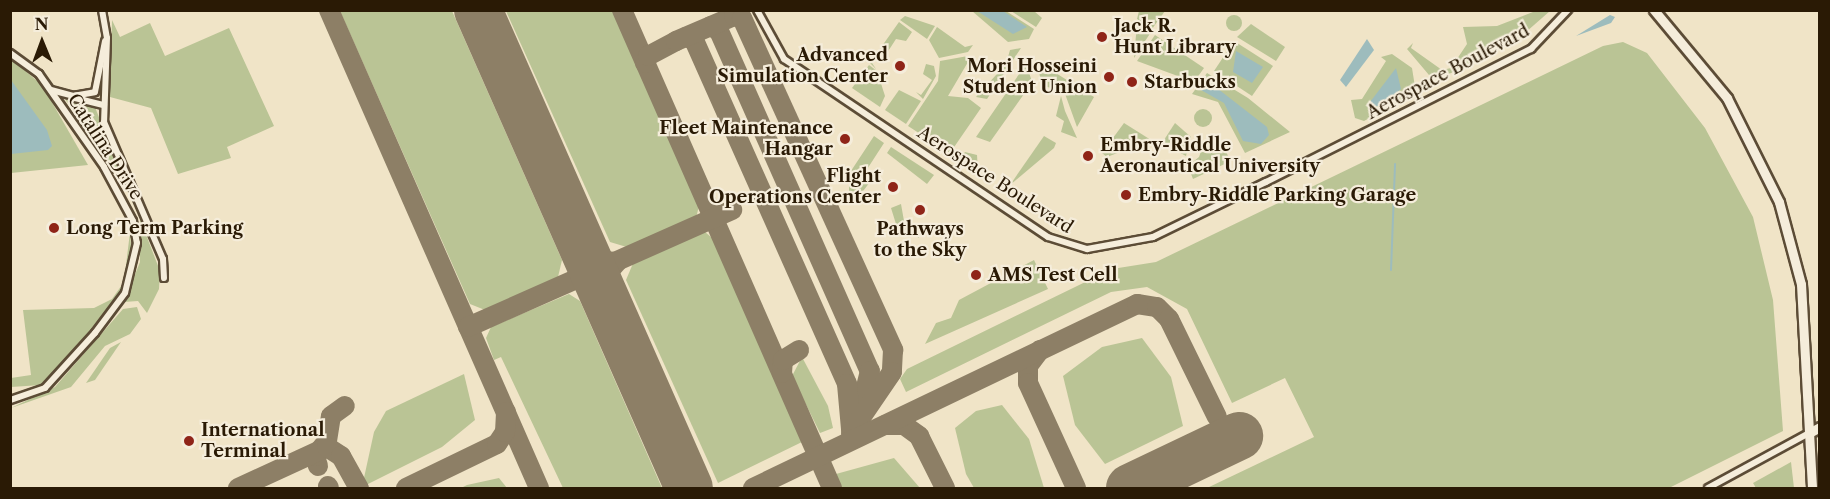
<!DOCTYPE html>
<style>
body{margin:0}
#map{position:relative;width:1830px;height:499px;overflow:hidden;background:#f0e4c7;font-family:"Libre Caslon Text",serif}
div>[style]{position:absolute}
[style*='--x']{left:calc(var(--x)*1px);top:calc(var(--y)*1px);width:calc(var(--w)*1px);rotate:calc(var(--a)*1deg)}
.green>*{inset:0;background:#bac495}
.round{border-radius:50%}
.water>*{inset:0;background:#9dbcbd}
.stream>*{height:2px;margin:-1px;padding:0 1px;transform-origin:1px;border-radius:1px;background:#9dbcbd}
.taxiway>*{height:20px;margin:-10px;padding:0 10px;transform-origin:10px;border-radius:10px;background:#8d7f66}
.runway>*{height:48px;margin:-24px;padding:0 24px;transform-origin:24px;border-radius:24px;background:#8d7f66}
.roads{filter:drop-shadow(2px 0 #5c4c36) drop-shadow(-2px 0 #5c4c36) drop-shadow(0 2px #5c4c36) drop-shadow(0 -2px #5c4c36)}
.street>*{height:6px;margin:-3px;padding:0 3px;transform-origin:3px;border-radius:3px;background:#f5eddb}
.secondary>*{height:9px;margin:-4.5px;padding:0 4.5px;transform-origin:4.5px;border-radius:4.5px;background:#f5eddb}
.dots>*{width:16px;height:16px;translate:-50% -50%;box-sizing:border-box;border:3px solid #f5eddb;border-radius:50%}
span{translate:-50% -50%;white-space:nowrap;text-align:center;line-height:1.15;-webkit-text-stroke:4.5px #f5eddb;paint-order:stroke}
.poi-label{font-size:18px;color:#2a1a05;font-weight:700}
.left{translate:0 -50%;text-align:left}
.right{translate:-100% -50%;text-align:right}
.street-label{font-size:18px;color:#2a1a05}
.frame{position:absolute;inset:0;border:12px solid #2a1a05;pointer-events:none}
.north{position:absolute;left:12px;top:12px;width:60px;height:60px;-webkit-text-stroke:4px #f5eddb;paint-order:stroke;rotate:359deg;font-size:16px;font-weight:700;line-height:24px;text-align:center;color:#2a1a05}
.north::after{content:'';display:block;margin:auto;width:21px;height:27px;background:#2a1a05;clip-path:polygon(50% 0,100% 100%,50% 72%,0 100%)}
</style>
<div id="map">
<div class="green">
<i style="clip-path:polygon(1538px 10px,1550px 11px,1517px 40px,1441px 78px,1429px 75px,1407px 49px,1413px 43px,1411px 48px,1442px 70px,1451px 68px,1467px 44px,1463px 27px,1497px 26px)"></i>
<i style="clip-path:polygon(340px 11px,452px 11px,562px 260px,558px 277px,485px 310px,470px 304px)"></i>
<i style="clip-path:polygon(506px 11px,615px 11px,700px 202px,696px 218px,630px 248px,610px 242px)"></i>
<i style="clip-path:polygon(972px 11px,1006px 11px,1034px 29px,1029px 39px,1008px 42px)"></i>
<i style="clip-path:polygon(1011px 11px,1034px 11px,1042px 18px,1036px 27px)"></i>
<i style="clip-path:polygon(1139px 11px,1139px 10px,1165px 11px,1152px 29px,1137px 19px)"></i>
<i class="round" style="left:1226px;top:15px;width:16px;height:16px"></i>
<i style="clip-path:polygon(905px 16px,935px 26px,927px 39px,900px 20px)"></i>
<i style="clip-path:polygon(112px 20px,120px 37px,150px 23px,165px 56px,229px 28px,274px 126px,227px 147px,231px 158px,178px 174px,151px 108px,110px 97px)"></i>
<i style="clip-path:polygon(899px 22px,912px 32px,906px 41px,896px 39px,885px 56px,879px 52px,872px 63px,876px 69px,870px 63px)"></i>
<i style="clip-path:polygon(1135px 22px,1151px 32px,1134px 58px,1136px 35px)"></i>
<i style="clip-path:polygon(1251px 24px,1285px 47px,1276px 61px,1237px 37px)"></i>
<i style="clip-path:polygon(937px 27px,965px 47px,973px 45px,968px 52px,939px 58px,929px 40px)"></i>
<i style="clip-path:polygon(1155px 35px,1204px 68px,1194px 82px,1137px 61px)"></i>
<i style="clip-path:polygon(1234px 41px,1273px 66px,1252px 96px,1214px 71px)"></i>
<i style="clip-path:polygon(1623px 42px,1647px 53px,1705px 128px,1753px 217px,1773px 300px,1783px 431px,1669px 488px,1207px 488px,1314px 437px,1285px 378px,1232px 403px,1187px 309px,1147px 287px,1111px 292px,906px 392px,900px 379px,907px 369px,1112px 269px,1156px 262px,1603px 46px)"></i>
<i style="clip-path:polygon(1021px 48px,987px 99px,976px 97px,1006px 64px,1010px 50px)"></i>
<i style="clip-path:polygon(1392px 54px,1412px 68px,1416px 93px,1364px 121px,1355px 118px,1351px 100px,1362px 99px,1386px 61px,1381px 57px)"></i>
<i style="clip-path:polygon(968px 56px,976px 60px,968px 62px,948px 96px,968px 98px,981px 108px,950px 153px,908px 126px,938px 81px,940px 61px)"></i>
<i style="clip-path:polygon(10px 58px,42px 85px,88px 165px,11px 173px)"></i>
<i style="clip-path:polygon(1035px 60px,1094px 97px,1077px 127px,1064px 91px,1043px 86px)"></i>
<i style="clip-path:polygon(926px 64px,934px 66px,936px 76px,923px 99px,916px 92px,921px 95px,932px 80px,923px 74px)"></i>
<i style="clip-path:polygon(1026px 64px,1035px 90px,1029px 87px,990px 142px,976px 137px)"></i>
<i style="clip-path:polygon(869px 65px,877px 71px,885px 96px,880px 107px,852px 88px)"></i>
<i style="clip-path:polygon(1207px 73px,1248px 98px,1290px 132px,1245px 153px,1218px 102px,1192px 94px)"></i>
<i style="clip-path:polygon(899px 90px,921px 101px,906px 124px,885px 110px)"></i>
<i style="clip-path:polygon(1061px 96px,1065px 111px,1077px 138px,1061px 132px,1064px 121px,1056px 116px)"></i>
<i style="clip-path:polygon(65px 99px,95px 107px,119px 169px,115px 171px)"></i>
<i class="round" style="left:1194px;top:109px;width:18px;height:18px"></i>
<i style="clip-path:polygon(1124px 123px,1151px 140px,1107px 157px,1102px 153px)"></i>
<i style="clip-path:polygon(1175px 123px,1191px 137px,1186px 156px,1162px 143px)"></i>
<i style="clip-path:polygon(874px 136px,884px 143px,862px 177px,870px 182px,857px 199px,849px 192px,849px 174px)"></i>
<i style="clip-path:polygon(1044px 136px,1056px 143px,1054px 148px,1010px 185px)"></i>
<i style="clip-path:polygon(1217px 136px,1231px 161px,1193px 179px,1188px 166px,1199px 157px,1205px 140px)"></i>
<i style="clip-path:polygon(891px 147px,934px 175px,927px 184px,887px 153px)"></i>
<i style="clip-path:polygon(965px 152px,977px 155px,978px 173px,959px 161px)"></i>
<i style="clip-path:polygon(901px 204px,904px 221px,920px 229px,919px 238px,896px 224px,891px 208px)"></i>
<i style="clip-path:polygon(140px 219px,160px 271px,159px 289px,147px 313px,138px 301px,124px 302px,140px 262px)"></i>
<i style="clip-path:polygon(130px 232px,132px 261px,120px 294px,52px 377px,41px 385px,11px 387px,11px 378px,31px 375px,23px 310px,94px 308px,112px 299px,124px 282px)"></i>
<i style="clip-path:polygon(705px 232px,717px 242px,804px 441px,718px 483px,626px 280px,634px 261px)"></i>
<i style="clip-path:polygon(1034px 260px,1048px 289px,925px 344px,936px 323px,951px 318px,959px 300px)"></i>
<i style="clip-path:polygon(569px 294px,580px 301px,662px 488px,563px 488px,501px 357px,494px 360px,486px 338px,491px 327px)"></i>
<i style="clip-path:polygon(137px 307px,141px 319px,130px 334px,105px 346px,71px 387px,11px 408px,55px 387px,123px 309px)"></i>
<i style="clip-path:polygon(1142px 338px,1171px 377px,1183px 426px,1105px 464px,1075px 425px,1063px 376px,1102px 347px)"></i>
<i style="clip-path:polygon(121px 342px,95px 380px,86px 383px,110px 348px)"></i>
<i style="clip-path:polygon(802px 357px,828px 406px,833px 428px,820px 433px,792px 376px)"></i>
<i style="clip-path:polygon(464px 374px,475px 420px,442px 447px,362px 487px,374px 432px,386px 411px)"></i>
<i style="clip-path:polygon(1002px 405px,1029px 439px,1044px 488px,974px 488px,966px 474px,955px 428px,976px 411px)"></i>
<i style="clip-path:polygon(894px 458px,920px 488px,841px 488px,836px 474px)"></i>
<i style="clip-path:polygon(1791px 462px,1794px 488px,1756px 488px,1753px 483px)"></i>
<i style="clip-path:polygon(499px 478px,507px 488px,461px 488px,467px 485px)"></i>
</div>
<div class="water">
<i style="clip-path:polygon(977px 11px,1003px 11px,1027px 27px,1013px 34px)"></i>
<i style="clip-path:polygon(1610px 15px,1615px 17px,1611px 23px,1576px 36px)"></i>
<i style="clip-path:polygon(1367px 39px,1374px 50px,1346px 87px,1340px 80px)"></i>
<i style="clip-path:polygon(1236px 51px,1263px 67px,1252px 83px,1233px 72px)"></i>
<i style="clip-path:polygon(1396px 68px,1401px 89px,1380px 106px,1367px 106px)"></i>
<i style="clip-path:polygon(11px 80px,47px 130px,52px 146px,48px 150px,11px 154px)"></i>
<i style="clip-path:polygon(1213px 85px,1267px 127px,1269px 135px,1261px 144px,1243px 141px,1224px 103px,1201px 90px)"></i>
</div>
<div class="stream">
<i style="--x:1391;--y:270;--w:106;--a:-87.8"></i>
</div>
<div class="taxiway">
<i style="--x:329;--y:10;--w:522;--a:66.28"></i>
<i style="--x:622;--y:10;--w:522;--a:66.28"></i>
<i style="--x:711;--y:26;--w:9;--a:32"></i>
<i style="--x:719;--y:31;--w:372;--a:66.1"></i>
<i style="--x:870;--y:371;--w:32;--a:104"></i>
<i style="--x:686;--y:37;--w:9;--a:21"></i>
<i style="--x:694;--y:40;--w:376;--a:66"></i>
<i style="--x:847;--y:384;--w:45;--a:84.9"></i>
<i style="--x:645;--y:63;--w:8;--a:-67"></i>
<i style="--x:648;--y:56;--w:32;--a:-28"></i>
<i style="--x:676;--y:41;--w:63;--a:-23.3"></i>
<i style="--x:734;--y:16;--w:8;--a:14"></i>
<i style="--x:742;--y:18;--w:365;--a:65.5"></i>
<i style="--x:893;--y:350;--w:22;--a:93"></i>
<i style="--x:892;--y:372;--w:73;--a:124.3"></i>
<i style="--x:579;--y:238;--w:28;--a:52"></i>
<i style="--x:596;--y:260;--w:19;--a:6"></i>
<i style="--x:607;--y:303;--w:26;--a:-97"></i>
<i style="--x:604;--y:277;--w:21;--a:-49"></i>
<i style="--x:468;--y:327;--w:289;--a:-23.9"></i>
<i style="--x:1040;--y:350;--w:20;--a:127"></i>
<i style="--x:1028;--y:366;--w:17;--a:90"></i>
<i style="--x:1028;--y:383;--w:115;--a:65.4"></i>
<i style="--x:782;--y:373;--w:13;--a:-86"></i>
<i style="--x:783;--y:360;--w:19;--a:-32"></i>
<i style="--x:885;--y:425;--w:19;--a:0"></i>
<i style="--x:904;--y:425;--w:19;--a:36"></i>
<i style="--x:919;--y:436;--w:58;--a:63.4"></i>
<i style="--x:318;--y:466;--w:10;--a:-107"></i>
<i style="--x:315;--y:456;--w:19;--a:-51"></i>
<i style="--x:327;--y:441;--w:25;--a:-81"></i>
<i style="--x:331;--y:416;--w:17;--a:-36"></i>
<i style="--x:685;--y:480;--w:13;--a:39"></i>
<i style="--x:328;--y:486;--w:2;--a:63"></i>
<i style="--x:238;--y:488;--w:98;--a:-24.7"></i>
<i style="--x:327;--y:447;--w:17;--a:33"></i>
<i style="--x:341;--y:456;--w:37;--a:61"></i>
<i style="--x:406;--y:488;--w:101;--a:-25.8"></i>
<i style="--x:497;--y:444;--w:14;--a:-56"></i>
<i style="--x:505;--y:432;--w:20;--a:-87"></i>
<i style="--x:753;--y:488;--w:426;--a:-25.6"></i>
<i style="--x:1137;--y:304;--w:20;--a:9"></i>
<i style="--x:1157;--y:307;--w:17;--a:45"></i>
<i style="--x:1169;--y:319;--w:109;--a:63.9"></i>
</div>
<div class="runway">
<i style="--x:478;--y:10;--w:522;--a:66.18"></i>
<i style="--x:1130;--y:488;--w:121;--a:-25.5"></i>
</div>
<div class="roads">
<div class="street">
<i style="--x:102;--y:10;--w:28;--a:80"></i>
<i style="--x:107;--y:38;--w:84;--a:92"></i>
<i style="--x:104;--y:122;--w:149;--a:66.7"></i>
<i style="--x:163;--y:259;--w:19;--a:87"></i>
<i style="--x:757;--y:10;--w:56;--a:61.1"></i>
<i style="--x:784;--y:59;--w:318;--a:34"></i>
<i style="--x:1048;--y:237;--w:41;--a:17.1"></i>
<i style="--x:1087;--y:249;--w:67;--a:-10.3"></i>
<i style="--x:1153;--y:237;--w:126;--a:-26"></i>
<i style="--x:1266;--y:182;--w:297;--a:-26.7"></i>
<i style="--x:1531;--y:49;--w:54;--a:-46.5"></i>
<i style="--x:10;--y:53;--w:36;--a:36"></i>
<i style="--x:39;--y:74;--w:113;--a:55"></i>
<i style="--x:104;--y:167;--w:61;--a:61.8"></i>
<i style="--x:133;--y:221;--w:22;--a:80"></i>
<i style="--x:137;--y:243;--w:51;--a:103.5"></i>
<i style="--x:125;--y:293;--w:50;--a:126.9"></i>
<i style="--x:95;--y:333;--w:74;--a:132.3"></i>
<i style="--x:45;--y:388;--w:37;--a:161"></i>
<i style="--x:51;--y:90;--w:23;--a:15"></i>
<i style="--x:73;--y:96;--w:22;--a:-10"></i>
<i style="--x:95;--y:92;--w:52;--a:-78.9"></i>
<i style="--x:75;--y:98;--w:30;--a:14"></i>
<i style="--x:1708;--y:488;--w:115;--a:-28.6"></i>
</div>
<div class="secondary">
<i style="--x:1654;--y:10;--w:114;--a:50.3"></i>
<i style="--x:1727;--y:98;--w:116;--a:63.4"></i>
<i style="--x:1779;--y:202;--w:85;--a:75"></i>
<i style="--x:1801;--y:284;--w:204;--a:86.9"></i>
<i style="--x:1809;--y:433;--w:13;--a:-29"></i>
</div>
</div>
<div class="dots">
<i style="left:1102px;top:37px;background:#8f2418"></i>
<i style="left:900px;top:66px;background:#8f2418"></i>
<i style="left:1109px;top:77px;background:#8f2418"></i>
<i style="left:1132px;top:82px;background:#8f2418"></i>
<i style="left:845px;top:139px;background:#8f2418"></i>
<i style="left:1088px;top:156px;background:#8f2418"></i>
<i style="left:893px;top:187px;background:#8f2418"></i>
<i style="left:1126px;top:195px;background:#8f2418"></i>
<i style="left:920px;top:210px;background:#8f2418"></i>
<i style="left:54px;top:228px;background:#8f2418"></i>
<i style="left:976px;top:275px;background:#8f2418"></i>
<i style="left:189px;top:441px;background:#8f2418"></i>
</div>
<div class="poi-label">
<span class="left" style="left:1114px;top:37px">Jack R.<br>Hunt Library</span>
<span class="right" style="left:888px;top:66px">Advanced<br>Simulation Center</span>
<span class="right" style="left:1097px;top:77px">Mori Hosseini<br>Student Union</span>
<span class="left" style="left:1144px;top:82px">Starbucks</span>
<span class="right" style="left:833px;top:139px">Fleet Maintenance<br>Hangar</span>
<span class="left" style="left:1100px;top:156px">Embry-Riddle<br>Aeronautical University</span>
<span class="right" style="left:881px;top:187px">Flight<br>Operations Center</span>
<span class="left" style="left:1138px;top:195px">Embry-Riddle Parking Garage</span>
<span class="left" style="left:66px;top:228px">Long Term Parking</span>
<span style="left:920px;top:240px">Pathways<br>to the Sky</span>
<span class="left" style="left:988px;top:275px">AMS Test Cell</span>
<span class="left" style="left:201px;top:441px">International<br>Terminal</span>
</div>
<div class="street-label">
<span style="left:1448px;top:72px;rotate:-28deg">Aerospace Boulevard</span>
<span style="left:105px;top:147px;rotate:57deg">Catalina Drive</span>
<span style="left:995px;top:180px;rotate:33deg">Aerospace Boulevard</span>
</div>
<div class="frame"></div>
<div class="north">N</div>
</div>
